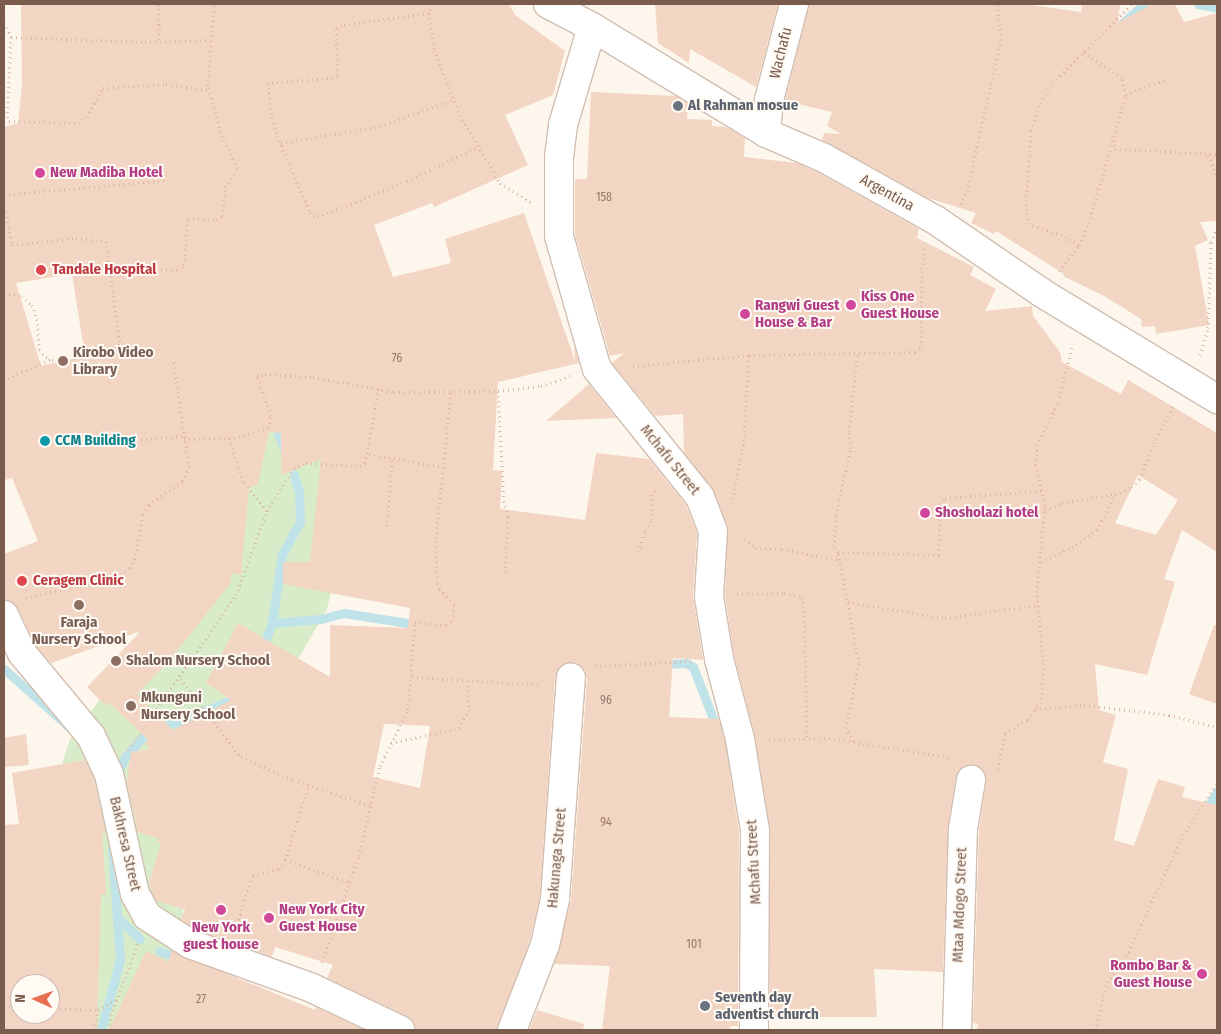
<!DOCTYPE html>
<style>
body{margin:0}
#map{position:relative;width:1221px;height:1034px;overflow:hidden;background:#fdf6ec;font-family:"Fira Sans Condensed",sans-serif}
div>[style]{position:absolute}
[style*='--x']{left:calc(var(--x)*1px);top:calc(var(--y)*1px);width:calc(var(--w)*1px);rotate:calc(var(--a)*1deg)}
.green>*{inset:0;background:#d8ecc9}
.stream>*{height:9px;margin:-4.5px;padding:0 4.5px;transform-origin:4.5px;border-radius:4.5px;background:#bfe3e8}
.building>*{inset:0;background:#f3d5c3}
.path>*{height:3px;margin-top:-1.5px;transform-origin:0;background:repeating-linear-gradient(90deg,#d9b8a5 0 1px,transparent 0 5px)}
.roads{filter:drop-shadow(1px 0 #d1beb0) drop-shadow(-1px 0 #d1beb0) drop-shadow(0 1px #d1beb0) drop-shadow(0 -1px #d1beb0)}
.minor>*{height:28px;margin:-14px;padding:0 14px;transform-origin:14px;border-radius:14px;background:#fff}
.dots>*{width:14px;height:14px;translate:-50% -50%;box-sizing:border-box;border:2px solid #fffaf3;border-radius:50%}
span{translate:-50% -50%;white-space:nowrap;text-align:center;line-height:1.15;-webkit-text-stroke:4px #fffaf3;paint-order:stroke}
.number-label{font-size:12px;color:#987a6a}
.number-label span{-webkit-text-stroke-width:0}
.street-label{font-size:15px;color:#7a5c4d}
.worship-label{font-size:15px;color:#5b616d;font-weight:700}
.left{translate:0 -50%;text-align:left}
.hotel-label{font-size:15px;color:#b23c85;font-weight:700}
.right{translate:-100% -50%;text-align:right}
.health-label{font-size:15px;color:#be3a42;font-weight:700}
.education-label{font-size:15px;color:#785e54;font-weight:700}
.culture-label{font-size:15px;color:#0d838f;font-weight:700}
.frame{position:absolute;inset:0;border:5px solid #7a5c4d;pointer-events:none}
.north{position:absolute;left:10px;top:974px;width:50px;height:50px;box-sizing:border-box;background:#fffaf3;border:1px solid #cabbb1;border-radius:50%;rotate:272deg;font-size:14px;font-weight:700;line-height:20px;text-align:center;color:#7a5c4d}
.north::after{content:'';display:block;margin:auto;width:18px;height:22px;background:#e76f51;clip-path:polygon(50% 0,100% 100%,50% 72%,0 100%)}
</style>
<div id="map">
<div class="green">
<i style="clip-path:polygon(137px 4px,266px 4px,297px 221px,349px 513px,327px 609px,283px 685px,193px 778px,178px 981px,162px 1030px,19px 1030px,20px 1014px,50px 1014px,44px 821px,70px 739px,131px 658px,165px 530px,174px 305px)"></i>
</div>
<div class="stream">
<i style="--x:1198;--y:4;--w:19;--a:12"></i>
<i style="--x:1119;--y:26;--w:33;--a:-41"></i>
<i style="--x:274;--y:421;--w:32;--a:70"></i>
<i style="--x:272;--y:623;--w:49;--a:-4.7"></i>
<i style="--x:321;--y:619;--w:24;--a:-15"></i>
<i style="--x:344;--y:613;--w:77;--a:9"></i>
<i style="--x:262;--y:649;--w:28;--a:-69"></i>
<i style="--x:272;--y:623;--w:70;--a:-81.8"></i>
<i style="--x:282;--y:554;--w:38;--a:-61"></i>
<i style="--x:300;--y:521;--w:29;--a:-92"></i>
<i style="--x:299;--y:492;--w:18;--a:-106"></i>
<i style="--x:661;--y:664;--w:25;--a:-2"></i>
<i style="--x:686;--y:663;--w:8;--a:30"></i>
<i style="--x:693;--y:667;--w:66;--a:68.8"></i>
<i style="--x:4;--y:669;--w:87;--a:41.7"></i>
<i style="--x:722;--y:741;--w:30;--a:69"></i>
<i style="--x:116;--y:777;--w:23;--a:-65"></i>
<i style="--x:126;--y:756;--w:29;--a:-49"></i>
<i style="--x:145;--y:734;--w:93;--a:-21.3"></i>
<i style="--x:232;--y:700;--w:9;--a:-63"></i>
<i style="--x:1204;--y:813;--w:26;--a:-59"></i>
<i style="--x:119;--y:919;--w:29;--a:44"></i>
<i style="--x:160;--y:951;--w:22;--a:22"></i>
<i style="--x:101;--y:1030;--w:73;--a:-75"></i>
<i style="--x:120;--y:959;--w:111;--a:-94.1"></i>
</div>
<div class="building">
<i style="clip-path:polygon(evenodd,21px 4px,509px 4px,515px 15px,565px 51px,553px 95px,505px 115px,528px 165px,434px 207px,432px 203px,374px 225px,393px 277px,451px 263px,445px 239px,524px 213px,575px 361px,574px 346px,579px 363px,498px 382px,493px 470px,502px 471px,500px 509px,585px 520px,596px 453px,649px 459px,686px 505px,697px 533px,693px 596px,703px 660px,673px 658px,669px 717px,719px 719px,725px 742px,739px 832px,738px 1026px,730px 1026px,731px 1030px,602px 1030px,610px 966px,554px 964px,571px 900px,587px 679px,585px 671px,573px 663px,564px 664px,555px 677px,540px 897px,530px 940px,497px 1030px,415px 1030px,413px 1022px,407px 1016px,327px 978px,333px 965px,275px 947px,272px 957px,197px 930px,181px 920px,185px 909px,156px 901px,149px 883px,161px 843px,157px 842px,158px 838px,138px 832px,127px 783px,131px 752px,150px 749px,145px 743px,149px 741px,109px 702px,106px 706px,87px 687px,141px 631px,51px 663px,35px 645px,18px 608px,4px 600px,4px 554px,38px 541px,12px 478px,4px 480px,4px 127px,18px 123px,22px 86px,21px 4px,72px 274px,85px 356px,41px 366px,16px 283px,72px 274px,21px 4px,269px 432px,281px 433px,281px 475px,321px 459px,310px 562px,283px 562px,283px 584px,410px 608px,408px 628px,330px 625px,330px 677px,238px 623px,206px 683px,231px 700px,173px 730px,137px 694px,168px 662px,230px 584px,232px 573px,241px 575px,249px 488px,258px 484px,269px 432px,21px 4px,384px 724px,430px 726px,420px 788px,373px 777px,384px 724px)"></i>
<i style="clip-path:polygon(655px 4px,778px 4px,756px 87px,690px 49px,689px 63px,658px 43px)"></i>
<i style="clip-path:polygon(809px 4px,1024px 4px,1081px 12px,1082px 4px,1120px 4px,1118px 22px,1153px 4px,1175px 4px,1184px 22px,1217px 13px,1217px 221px,1200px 222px,1208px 240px,1195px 246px,1209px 325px,1156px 334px,1155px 326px,1142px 327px,1141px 319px,1106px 297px,1063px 276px,1064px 274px,996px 231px,994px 234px,971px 223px,976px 213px,928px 198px,822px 140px,824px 133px,841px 134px,827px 126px,832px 112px,785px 101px)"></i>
<i style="clip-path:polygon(evenodd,591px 92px,676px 96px,688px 104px,687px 119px,712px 120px,712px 126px,726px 127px,745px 138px,744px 157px,797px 163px,817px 172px,919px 229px,917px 238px,974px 267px,970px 275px,996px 289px,985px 311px,1032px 306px,1033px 316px,1060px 352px,1062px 362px,1121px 394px,1128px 380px,1217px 433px,1217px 552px,1182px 530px,1164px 579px,1175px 582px,1147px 675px,1095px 664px,1099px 710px,1116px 715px,1103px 762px,1128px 769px,1114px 840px,1134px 846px,1158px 779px,1185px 787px,1182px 797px,1217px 805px,1217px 1030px,977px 1030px,978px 1024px,973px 1023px,979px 830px,986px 782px,981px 768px,973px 765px,965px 766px,956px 777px,948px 826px,943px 972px,874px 969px,877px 1017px,770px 1017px,770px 828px,755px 736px,734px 656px,725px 596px,728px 526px,712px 487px,684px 453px,683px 414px,655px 416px,612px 363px,624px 353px,610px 356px,575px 234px,575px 179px,587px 179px,591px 92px,1138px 475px,1178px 500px,1156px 535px,1115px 523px,1138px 475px)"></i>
<i style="clip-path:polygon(589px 384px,616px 418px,546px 421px)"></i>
<i style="clip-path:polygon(1214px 625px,1217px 625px,1217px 704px,1189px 694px)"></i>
<i style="clip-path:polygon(26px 734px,29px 765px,4px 767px,4px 738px)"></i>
<i style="clip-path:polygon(evenodd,85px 760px,94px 779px,106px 833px,102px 833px,106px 894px,101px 894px,97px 1030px,4px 1030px,4px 825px,19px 824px,12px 773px,85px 760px,20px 984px,50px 984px,50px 1014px,20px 1014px,20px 984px)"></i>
<i style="clip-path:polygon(146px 951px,168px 962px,172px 951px,315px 1010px,316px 1007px,364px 1030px,109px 1030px)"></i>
<i style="clip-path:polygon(537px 1010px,584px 1024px,583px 1030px,529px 1030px)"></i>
</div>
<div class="path">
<i style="--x:159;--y:4;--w:37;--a:90"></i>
<i style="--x:432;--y:4;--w:9;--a:108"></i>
<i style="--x:429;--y:13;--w:37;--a:82"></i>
<i style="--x:434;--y:50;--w:70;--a:68.2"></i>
<i style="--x:460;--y:115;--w:79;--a:59.5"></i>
<i style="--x:500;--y:183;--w:36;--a:32"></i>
<i style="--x:429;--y:13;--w:88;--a:172.1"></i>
<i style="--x:342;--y:25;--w:7;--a:146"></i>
<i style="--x:336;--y:29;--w:48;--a:87.6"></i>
<i style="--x:338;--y:77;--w:70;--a:175.1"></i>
<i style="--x:268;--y:83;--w:25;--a:85"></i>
<i style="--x:270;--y:108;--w:29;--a:76"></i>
<i style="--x:277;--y:136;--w:83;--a:66.5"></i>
<i style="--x:310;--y:212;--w:9;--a:32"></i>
<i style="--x:318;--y:217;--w:96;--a:-22"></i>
<i style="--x:407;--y:181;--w:79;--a:-25.6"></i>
<i style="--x:4;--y:23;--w:16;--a:63"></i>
<i style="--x:11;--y:37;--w:84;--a:92.7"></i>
<i style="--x:11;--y:37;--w:134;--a:2.1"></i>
<i style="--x:145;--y:42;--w:64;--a:-1.8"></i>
<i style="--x:1126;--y:95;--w:45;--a:-22"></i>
<i style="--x:4;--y:121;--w:75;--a:1.5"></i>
<i style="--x:79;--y:123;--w:10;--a:-37"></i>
<i style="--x:87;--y:117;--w:33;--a:-61"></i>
<i style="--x:103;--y:88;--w:63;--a:-3.6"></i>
<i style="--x:166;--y:84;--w:43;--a:7.9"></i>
<i style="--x:1115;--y:140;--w:9;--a:90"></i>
<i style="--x:1115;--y:149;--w:102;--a:2.8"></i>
<i style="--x:281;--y:143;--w:100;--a:-9.7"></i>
<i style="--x:380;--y:126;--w:77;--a:-19.6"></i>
<i style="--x:1208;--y:155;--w:23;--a:67"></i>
<i style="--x:4;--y:195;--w:165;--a:-5.2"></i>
<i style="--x:4;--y:202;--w:44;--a:79.5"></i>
<i style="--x:12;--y:245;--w:64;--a:-6.2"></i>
<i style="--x:76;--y:238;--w:30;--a:6"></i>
<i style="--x:106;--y:241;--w:104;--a:82.3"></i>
<i style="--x:120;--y:344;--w:6;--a:121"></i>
<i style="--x:117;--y:349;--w:68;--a:170.7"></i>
<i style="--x:50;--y:360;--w:50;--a:156.5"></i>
<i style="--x:961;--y:204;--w:14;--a:-65"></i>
<i style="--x:967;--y:191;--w:155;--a:-77.3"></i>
<i style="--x:1001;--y:40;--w:36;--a:-96"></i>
<i style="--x:1079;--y:245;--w:20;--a:-150"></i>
<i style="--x:1062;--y:235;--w:35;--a:-162"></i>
<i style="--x:1029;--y:224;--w:18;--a:-99"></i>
<i style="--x:1026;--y:206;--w:76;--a:-86.2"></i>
<i style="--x:1031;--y:130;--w:28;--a:-72"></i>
<i style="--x:1040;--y:103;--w:24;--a:-57"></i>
<i style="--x:1053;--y:83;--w:112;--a:-45"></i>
<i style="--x:111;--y:267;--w:68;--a:2.5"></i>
<i style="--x:179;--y:270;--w:7;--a:-45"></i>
<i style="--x:184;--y:265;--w:47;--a:-85.1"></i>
<i style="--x:188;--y:218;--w:29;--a:4"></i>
<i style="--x:217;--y:220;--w:7;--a:-34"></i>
<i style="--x:223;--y:216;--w:29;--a:-86"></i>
<i style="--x:225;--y:187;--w:23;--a:-56"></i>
<i style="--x:238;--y:168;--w:35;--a:-117"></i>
<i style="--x:222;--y:137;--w:53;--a:-105.4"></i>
<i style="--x:208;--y:86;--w:82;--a:-85.8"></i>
<i style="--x:1059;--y:271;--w:33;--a:-52"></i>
<i style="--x:1079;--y:245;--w:24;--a:-66"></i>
<i style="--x:1089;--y:223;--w:133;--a:-73.9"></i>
<i style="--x:1126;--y:95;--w:17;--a:-103"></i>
<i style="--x:1122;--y:78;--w:48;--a:-146"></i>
<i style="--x:4;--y:293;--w:18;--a:9"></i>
<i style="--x:22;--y:296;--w:13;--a:42"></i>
<i style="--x:32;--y:305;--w:15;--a:70"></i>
<i style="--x:37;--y:319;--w:31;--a:86"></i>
<i style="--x:39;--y:350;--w:15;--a:42"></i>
<i style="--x:1200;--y:355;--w:28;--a:-73"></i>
<i style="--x:1208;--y:328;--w:86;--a:-88"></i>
<i style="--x:1211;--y:242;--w:15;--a:-67"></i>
<i style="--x:633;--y:366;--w:117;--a:-5.4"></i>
<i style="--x:749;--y:355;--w:166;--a:-1"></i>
<i style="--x:915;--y:352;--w:8;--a:-40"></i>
<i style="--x:921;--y:347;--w:78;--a:-89.3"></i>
<i style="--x:922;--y:269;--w:22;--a:-82"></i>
<i style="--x:498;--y:391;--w:110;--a:86.9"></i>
<i style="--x:504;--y:501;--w:16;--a:76"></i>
<i style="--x:508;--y:517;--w:58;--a:93"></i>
<i style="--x:229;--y:438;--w:47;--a:71.6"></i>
<i style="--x:244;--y:483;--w:36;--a:51"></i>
<i style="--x:184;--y:439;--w:50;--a:-1.1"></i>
<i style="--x:234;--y:438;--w:36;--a:-16"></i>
<i style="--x:269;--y:428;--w:12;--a:-81"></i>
<i style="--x:271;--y:416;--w:42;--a:-109.3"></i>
<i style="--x:257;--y:376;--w:8;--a:-14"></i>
<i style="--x:265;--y:374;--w:48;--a:3.6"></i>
<i style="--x:313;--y:377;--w:82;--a:10.5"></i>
<i style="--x:394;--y:392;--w:104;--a:-0.6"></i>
<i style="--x:498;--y:391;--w:43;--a:-6.6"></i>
<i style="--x:541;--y:386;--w:31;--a:-19"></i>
<i style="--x:136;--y:440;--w:47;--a:-4.9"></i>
<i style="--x:369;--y:454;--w:74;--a:10.1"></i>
<i style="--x:733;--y:499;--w:59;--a:-79.3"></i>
<i style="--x:744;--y:441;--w:86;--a:-86.7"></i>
<i style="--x:1045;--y:510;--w:18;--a:-22"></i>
<i style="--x:1062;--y:503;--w:54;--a:-9.6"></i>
<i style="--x:1115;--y:494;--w:18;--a:-22"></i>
<i style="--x:1132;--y:487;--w:11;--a:-45"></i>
<i style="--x:1140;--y:479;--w:39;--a:-69"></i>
<i style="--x:1154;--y:443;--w:41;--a:-62.2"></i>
<i style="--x:387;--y:526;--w:66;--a:-85.7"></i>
<i style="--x:741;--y:535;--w:19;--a:43"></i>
<i style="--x:755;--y:548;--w:27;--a:2"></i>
<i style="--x:782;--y:549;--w:58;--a:10.9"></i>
<i style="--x:639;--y:552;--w:23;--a:-75"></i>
<i style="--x:645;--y:530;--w:12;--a:-55"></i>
<i style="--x:652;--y:520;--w:25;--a:-92"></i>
<i style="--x:651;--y:495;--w:8;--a:-50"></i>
<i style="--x:838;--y:552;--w:101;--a:1.7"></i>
<i style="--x:939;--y:555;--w:51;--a:-88.9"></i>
<i style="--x:940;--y:504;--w:8;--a:-50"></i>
<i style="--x:945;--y:498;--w:96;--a:-4.2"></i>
<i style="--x:1041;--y:562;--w:39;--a:-26"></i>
<i style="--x:1076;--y:545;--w:26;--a:-36"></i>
<i style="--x:1097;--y:530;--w:40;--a:-63.4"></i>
<i style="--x:737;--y:594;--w:47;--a:-1.2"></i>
<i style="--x:784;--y:593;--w:17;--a:13"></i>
<i style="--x:801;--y:597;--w:9;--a:72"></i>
<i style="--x:804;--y:606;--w:134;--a:88.7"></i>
<i style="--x:26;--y:598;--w:98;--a:-13.6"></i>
<i style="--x:121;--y:575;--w:11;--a:-38"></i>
<i style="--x:130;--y:568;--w:14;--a:-65"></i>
<i style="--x:136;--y:555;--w:42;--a:-80.3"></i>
<i style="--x:143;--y:514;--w:11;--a:-56"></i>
<i style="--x:149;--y:505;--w:42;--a:-35.2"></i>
<i style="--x:183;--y:481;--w:15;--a:-67"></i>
<i style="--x:189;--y:467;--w:109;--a:-98.4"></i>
<i style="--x:848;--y:602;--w:98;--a:9.4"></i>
<i style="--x:945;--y:618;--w:94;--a:-8"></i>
<i style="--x:595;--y:666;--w:96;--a:-3"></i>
<i style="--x:412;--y:677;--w:130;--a:3.5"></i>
<i style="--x:180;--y:679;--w:99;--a:52"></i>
<i style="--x:241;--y:757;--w:57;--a:23.9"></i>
<i style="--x:293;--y:780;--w:82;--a:18.4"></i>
<i style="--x:1035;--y:709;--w:49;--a:-4.7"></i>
<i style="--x:1084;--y:705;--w:86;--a:6.7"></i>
<i style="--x:1169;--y:715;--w:49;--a:14"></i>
<i style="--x:769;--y:740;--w:60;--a:-1.9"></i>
<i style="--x:829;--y:738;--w:125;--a:9.2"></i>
<i style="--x:853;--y:741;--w:15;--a:-118"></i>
<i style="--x:846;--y:728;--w:66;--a:-78.7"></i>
<i style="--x:859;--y:663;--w:113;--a:-100.7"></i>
<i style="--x:838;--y:552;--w:7;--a:-124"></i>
<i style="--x:834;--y:546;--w:31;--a:-86"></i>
<i style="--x:836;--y:515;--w:69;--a:-77.4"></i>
<i style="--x:851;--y:448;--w:17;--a:-97"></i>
<i style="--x:849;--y:431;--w:80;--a:-83.5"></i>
<i style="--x:391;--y:743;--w:70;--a:-12.4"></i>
<i style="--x:459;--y:728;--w:20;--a:-60"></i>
<i style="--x:469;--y:711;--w:30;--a:-92"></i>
<i style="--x:128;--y:750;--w:189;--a:-55.1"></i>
<i style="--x:236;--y:595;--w:90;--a:-69.7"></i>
<i style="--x:267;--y:511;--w:51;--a:-57.9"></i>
<i style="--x:294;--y:468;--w:13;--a:-23"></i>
<i style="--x:306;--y:463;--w:54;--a:3.2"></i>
<i style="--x:360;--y:466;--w:6;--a:-31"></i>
<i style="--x:365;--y:463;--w:77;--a:-79.6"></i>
<i style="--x:998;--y:769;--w:37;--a:-79"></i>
<i style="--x:1005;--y:733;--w:27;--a:-31"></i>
<i style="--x:1028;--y:719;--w:24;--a:-55"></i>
<i style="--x:1042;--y:699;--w:38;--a:-88"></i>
<i style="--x:1043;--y:661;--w:69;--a:-95"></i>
<i style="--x:1037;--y:592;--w:87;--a:-84.7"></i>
<i style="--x:1045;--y:505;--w:41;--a:-102.7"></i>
<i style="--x:1036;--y:465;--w:20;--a:-87"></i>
<i style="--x:1037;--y:445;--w:48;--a:-64"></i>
<i style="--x:1058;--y:402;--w:60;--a:-75.5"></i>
<i style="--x:285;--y:860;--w:70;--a:19.2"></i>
<i style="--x:235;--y:929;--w:57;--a:-71.6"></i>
<i style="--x:253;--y:875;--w:27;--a:-13"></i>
<i style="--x:279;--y:869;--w:11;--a:-56"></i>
<i style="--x:285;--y:860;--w:79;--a:-72.3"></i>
<i style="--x:322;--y:962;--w:112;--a:-70.8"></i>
<i style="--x:359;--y:856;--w:92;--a:-76.9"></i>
<i style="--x:380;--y:766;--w:63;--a:-63.4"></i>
<i style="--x:408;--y:710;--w:88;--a:-85.5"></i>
<i style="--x:415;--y:622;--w:31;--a:6"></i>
<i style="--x:446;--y:625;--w:8;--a:-30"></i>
<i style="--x:453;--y:621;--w:17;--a:-87"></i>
<i style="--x:454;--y:604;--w:21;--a:-135"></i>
<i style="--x:439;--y:589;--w:7;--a:-106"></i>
<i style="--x:437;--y:582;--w:44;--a:-91.3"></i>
<i style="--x:436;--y:538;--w:148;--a:-84.2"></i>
<i style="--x:4;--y:1006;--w:16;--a:4"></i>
<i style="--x:50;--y:1008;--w:48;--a:2.4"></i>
<i style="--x:98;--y:1010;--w:23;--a:-31"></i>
<i style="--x:95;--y:1030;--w:20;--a:-81"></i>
<i style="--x:109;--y:1030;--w:15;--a:-82"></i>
<i style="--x:111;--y:1015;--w:76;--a:-69.2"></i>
<i style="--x:1095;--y:1030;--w:49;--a:-76"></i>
<i style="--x:1107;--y:982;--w:27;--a:-51"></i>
<i style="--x:1124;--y:961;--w:139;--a:-64.9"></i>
<i style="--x:1183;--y:835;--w:62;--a:-56.8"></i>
</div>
<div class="roads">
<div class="minor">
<i style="--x:548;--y:4;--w:50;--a:27.6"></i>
<i style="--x:592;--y:27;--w:204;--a:31.3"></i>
<i style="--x:766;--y:133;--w:63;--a:23.3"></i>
<i style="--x:824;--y:158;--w:129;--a:29.1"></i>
<i style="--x:937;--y:221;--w:127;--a:34.4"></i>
<i style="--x:1042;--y:293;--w:205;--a:31.2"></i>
<i style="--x:592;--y:27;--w:102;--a:106.5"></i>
<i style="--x:563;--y:125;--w:31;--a:97"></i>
<i style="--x:559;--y:156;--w:80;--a:90"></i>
<i style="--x:559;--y:236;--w:138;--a:74.1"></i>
<i style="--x:597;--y:369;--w:164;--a:51.2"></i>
<i style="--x:700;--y:497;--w:36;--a:69"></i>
<i style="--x:713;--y:531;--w:66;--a:93.5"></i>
<i style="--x:709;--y:597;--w:63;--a:80.8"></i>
<i style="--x:719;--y:659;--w:83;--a:75.3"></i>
<i style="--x:740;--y:739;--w:93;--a:80.7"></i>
<i style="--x:755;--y:831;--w:199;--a:90.3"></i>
<i style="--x:766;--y:133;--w:33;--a:-85"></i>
<i style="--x:769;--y:100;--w:99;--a:-75.4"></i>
<i style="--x:4;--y:615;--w:42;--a:64.7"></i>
<i style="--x:22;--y:653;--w:108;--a:50.3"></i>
<i style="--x:91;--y:736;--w:42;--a:64.7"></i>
<i style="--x:109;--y:774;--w:123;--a:77.8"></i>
<i style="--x:135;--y:894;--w:25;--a:61"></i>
<i style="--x:147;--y:916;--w:51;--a:33.1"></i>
<i style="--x:190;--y:944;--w:130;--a:19.8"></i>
<i style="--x:312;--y:988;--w:98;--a:25.5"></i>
<i style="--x:512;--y:1030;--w:91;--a:-68.8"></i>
<i style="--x:545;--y:945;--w:47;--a:-77.7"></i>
<i style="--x:555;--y:899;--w:222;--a:-85.9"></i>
<i style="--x:957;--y:1030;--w:201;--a:-88.3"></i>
<i style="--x:963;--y:829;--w:50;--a:-80.7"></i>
</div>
</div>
<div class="dots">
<i style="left:678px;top:106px;background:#6b7280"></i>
<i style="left:40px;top:173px;background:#d1479c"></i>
<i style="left:41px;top:270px;background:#e0444e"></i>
<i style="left:851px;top:305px;background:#d1479c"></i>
<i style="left:745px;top:314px;background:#d1479c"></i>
<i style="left:63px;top:361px;background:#8d6e63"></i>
<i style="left:45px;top:441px;background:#0f9aa8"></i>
<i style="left:925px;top:513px;background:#d1479c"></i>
<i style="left:22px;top:581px;background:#e0444e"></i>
<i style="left:79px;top:605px;background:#8d6e63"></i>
<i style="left:116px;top:661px;background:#8d6e63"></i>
<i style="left:131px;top:706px;background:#8d6e63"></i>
<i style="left:221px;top:910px;background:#d1479c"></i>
<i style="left:269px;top:918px;background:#d1479c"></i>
<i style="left:1202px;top:974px;background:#d1479c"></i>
<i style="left:705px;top:1006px;background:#6b7280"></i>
</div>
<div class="number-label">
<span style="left:604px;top:198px">158</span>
<span style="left:397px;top:359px">76</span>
<span style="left:606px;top:701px">96</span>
<span style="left:606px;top:823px">94</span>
<span style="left:694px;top:945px">101</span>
<span style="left:201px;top:1000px">27</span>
</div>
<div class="street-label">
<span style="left:781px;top:53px;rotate:-76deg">Wachafu</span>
<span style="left:887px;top:193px;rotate:29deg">Argentina</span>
<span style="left:670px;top:460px;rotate:51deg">Mchafu Street</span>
<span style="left:125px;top:844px;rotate:77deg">Bakhresa Street</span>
<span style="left:557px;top:858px;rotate:-85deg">Hakunaga Street</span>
<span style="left:754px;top:862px;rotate:-93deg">Mchafu Street</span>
<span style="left:960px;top:905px;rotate:-88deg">Mtaa Mdogo Street</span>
</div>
<div class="worship-label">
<span class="left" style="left:688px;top:106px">Al Rahman mosue</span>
<span class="left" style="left:715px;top:1006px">Seventh day<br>adventist church</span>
</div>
<div class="hotel-label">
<span class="left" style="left:50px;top:173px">New Madiba Hotel</span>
<span class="left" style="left:861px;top:305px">Kiss One<br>Guest House</span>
<span class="left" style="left:755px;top:314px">Rangwi Guest<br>House &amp; Bar</span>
<span class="left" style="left:935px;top:513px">Shosholazi hotel</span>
<span class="left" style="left:279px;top:918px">New York City<br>Guest House</span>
<span style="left:221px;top:936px">New York<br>guest house</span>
<span class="right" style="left:1192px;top:974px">Rombo Bar &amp;<br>Guest House</span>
</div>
<div class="health-label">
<span class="left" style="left:52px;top:270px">Tandale Hospital</span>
<span class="left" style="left:33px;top:581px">Ceragem Clinic</span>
</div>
<div class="education-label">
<span class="left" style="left:73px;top:361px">Kirobo Video<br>Library</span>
<span style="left:79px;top:631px">Faraja<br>Nursery School</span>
<span class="left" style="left:126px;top:661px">Shalom Nursery School</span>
<span class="left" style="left:141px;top:706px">Mkunguni<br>Nursery School</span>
</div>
<div class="culture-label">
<span class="left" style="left:55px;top:441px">CCM Building</span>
</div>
<div class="frame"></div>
<div class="north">N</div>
</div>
